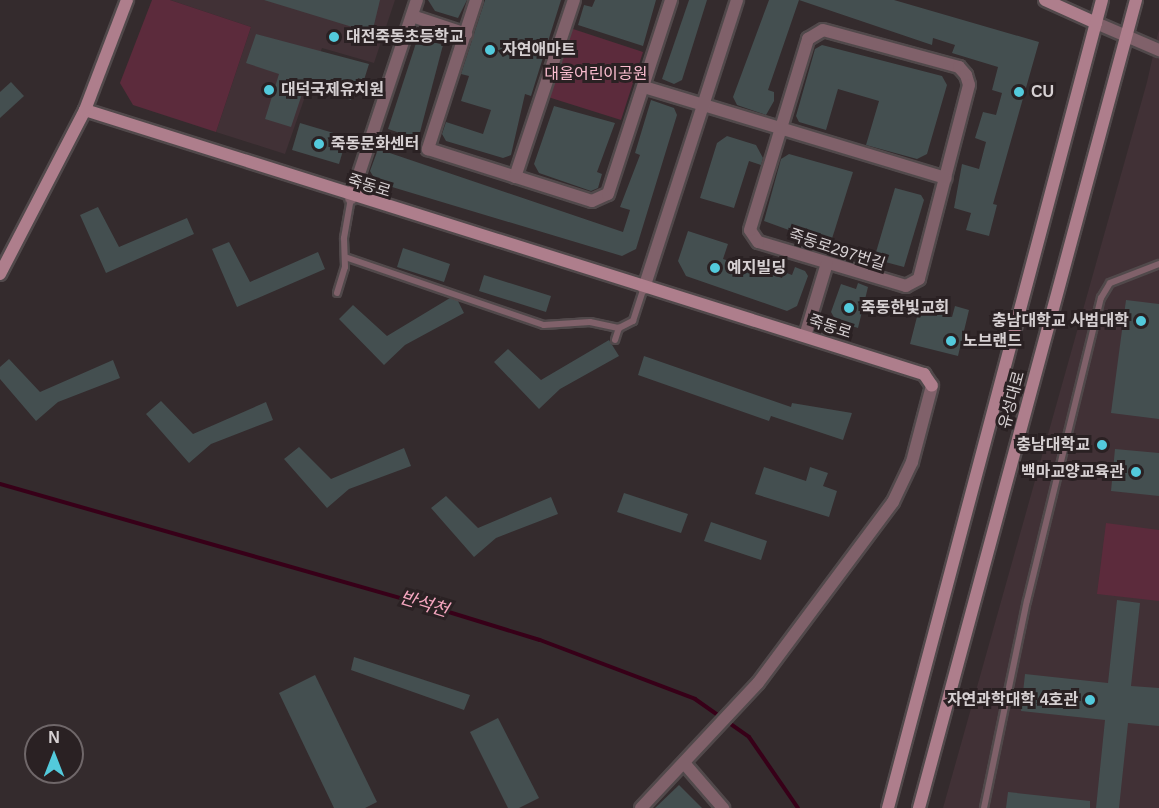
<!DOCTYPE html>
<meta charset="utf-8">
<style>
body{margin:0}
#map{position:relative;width:1159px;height:808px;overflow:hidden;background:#342b2d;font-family:Helvetica,"Noto Sans KR",sans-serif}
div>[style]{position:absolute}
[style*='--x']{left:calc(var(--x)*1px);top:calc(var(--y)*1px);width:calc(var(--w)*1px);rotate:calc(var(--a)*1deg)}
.built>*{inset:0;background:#413136}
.green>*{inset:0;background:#5c2b3c}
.stream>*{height:4px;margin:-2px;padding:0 2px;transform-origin:2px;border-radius:2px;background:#370018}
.building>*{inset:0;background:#444f50}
.roads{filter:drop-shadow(2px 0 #51494b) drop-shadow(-2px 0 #51494b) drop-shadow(0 2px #51494b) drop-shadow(0 -2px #51494b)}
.lane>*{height:6px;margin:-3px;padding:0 3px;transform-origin:3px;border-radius:3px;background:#80616a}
.street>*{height:12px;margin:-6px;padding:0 6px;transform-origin:6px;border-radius:6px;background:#80616a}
.secondary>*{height:12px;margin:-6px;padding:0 6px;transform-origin:6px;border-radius:6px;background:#ae7e8c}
.dots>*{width:16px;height:16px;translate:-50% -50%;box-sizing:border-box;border:3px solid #2a2123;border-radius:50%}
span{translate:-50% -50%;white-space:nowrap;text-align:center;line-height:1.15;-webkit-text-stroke:6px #2a2123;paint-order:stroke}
.poi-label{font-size:16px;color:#d6d0d2;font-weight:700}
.left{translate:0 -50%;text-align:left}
.right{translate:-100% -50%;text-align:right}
.park-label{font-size:16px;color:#fabdcf}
.street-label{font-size:16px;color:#d6d0d2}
.water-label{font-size:18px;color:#f7a7c0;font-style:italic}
.north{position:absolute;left:24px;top:724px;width:60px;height:60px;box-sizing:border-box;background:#2a2123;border:2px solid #6f6769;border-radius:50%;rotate:0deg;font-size:16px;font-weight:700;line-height:24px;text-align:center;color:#d6d0d2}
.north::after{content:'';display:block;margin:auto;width:21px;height:27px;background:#53cadc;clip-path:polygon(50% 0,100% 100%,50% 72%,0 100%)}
</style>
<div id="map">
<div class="built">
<i style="clip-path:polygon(170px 0,395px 0,374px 63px,322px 48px,285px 154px,216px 132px,251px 27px)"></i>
<i style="clip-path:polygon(1159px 29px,1159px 808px,943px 808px,1147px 82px)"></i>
</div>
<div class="green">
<i style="clip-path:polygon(152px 0,170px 0,251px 27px,216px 132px,133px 105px,120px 83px)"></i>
<i style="clip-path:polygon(570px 28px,643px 52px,621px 120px,548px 97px)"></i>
<i style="clip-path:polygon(1106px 523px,1159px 530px,1159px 601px,1097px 594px)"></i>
</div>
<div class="stream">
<i style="--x:0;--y:484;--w:443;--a:15.9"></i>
<i style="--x:426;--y:605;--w:119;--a:17.1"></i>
<i style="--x:540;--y:640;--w:166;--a:20.8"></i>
<i style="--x:695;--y:699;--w:66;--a:35.1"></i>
<i style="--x:749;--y:737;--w:86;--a:55.4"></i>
</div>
<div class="building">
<i style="clip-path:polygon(264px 0,380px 0,372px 33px)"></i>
<i style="clip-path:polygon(428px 0,467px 0,458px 18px,435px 11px)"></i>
<i style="clip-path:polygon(485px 0,561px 0,531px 96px,525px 94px,511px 155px,503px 158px,446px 141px,442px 134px,446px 122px,483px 134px,491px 110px,461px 101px,469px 76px,461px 74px)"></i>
<i style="clip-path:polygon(595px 0,656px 0,643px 46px,578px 25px,584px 5px,592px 7px)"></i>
<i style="clip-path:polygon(689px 0,707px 0,682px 80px,674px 84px,662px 79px)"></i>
<i style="clip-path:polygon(769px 0,799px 0,768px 90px,774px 92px,774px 101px,766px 115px,737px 105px,733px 97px)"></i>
<i style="clip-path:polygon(799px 0,894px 0,1039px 42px,993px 204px,997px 205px,989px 236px,966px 230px,971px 213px,954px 208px,962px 164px,979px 169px,986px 142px,975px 138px,983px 112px,996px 115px,1002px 93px,992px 90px,998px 67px,952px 53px,955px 45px,933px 38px,932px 45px)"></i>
<i style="clip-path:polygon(256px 34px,369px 64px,364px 80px,358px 78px,351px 100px,305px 85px,291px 127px,265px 119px,279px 74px,246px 63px)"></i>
<i style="clip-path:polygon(423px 39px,443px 45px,419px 136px,412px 137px,388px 129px,416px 43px)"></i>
<i style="clip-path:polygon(822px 45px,942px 76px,947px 85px,927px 154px,917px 159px,866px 145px,879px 101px,838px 89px,826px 130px,799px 122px,796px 116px,815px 49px)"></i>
<i style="clip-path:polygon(11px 82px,24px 96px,0 118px,0 92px)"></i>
<i style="clip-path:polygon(651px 100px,674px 108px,677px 115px,636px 249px,622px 256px,392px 187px,376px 181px,370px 171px,378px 149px,623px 232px,630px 210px,620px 207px,640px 155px,635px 153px)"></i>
<i style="clip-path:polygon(554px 106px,615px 123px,597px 172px,602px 174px,598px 188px,591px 191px,539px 173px,534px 164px)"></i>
<i style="clip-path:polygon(300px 123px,347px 137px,339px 164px,292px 150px)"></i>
<i style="clip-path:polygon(727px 136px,756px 145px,763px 158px,761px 165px,749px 161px,734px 208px,700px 198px,717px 143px)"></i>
<i style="clip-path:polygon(789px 154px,853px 172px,830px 245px,764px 221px,781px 159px)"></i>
<i style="clip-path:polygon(895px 188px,921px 195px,924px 200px,904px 267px,874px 259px)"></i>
<i style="clip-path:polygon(98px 207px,119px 247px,187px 218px,194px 234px,106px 273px,80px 215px)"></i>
<i style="clip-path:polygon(688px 231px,728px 244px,723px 259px,782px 278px,784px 272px,792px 275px,795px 267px,805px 271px,808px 276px,797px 306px,787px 311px,686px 276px,678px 261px)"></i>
<i style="clip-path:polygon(229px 242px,250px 282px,318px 252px,325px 269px,237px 307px,212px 249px)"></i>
<i style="clip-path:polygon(403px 248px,450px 264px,444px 282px,397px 267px)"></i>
<i style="clip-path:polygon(484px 275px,551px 296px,546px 312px,479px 291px)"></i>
<i style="clip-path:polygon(858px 283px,868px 287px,858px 328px,836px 321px,831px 312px,841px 284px,856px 289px)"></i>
<i style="clip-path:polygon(450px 298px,458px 301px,464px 313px,405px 345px,384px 365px,339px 319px,353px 305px,387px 336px)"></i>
<i style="clip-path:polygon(1126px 300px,1159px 304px,1159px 419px,1111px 413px)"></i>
<i style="clip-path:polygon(955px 306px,969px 310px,958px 356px,910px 344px,919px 309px,952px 317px)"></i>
<i style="clip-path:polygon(609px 340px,619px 356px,560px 389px,539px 409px,494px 362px,508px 349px,541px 380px)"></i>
<i style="clip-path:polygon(644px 356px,791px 407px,792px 403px,852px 413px,843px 440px,771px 416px,769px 421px,638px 375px)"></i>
<i style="clip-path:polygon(9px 359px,40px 392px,113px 360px,120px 378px,58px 402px,36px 421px,0 379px,0 367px)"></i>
<i style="clip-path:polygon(161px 401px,193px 434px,266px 402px,273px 420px,211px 444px,189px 463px,146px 414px)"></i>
<i style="clip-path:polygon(299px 447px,331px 479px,404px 448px,411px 466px,349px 489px,327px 508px,284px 459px)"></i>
<i style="clip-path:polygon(1115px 449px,1159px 453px,1159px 496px,1111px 491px)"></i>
<i style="clip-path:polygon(764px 467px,806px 481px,810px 467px,828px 473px,823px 486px,837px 491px,829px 517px,755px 494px)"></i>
<i style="clip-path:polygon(624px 493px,688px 514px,681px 533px,617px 512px)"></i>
<i style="clip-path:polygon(446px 496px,478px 528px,551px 497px,558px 514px,496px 538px,474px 557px,431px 508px)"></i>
<i style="clip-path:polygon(711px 522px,767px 541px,761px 560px,704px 541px)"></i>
<i style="clip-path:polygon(1117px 600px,1140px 603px,1131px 686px,1159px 688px,1159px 726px,1128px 723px,1119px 808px,1096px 808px,1105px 720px,1021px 711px,1025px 674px,1108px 683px)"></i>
<i style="clip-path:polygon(354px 657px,470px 695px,464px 710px,351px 670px)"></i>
<i style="clip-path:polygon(315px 675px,377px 802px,365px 808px,334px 808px,279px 693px)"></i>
<i style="clip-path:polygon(498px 718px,539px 798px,519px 808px,508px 808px,470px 732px)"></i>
<i style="clip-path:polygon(679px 785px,702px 808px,655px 808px)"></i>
<i style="clip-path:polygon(1008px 792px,1090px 801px,1090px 808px,1006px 808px)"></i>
</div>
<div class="roads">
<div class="lane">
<i style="--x:345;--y:257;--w:210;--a:18.9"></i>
<i style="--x:544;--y:325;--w:46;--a:-3.7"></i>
<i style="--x:590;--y:322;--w:30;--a:12"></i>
<i style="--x:619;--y:328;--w:16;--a:-27"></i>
<i style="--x:633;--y:321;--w:35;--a:-72"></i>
<i style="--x:337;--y:293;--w:27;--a:-73"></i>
<i style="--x:345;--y:267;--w:29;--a:-92"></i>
<i style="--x:344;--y:238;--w:41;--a:-80.1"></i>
<i style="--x:615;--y:340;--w:13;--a:-72"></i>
<i style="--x:984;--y:808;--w:211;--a:-78.3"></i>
<i style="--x:1027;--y:601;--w:312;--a:-76.3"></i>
<i style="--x:1101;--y:298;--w:17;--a:-59"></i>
<i style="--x:1110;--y:283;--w:53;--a:-21.2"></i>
</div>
<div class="street">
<i style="--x:476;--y:0;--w:157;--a:107.9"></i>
<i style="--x:428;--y:149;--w:172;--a:17.6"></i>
<i style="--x:592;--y:201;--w:17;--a:-24"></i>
<i style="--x:608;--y:194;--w:204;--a:-72"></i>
<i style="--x:412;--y:16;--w:57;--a:18.4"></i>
<i style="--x:1096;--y:23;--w:69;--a:23.2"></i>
<i style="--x:823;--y:30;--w:141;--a:15.2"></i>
<i style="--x:959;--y:67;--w:11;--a:49"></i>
<i style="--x:966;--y:75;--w:10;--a:73"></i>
<i style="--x:969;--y:85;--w:200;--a:104.5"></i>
<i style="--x:919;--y:279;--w:15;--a:152"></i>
<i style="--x:906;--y:286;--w:154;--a:-163.4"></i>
<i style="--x:758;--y:242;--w:14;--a:-124"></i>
<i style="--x:750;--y:230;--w:200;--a:-73.1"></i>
<i style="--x:808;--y:39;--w:17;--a:-31"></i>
<i style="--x:644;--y:87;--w:315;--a:16.8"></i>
<i style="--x:515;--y:177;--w:187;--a:-71.6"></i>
<i style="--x:351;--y:198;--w:209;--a:-71.6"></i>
<i style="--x:644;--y:288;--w:303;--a:-72.1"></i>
<i style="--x:805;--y:336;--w:76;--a:-73.2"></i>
<i style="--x:684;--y:763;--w:60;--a:49.1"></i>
<i style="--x:641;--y:808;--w:171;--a:-46.9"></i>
<i style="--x:758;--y:683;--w:226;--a:-53.3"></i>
<i style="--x:893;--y:502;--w:44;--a:-64.6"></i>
<i style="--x:912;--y:462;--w:79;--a:-75.3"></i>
</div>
<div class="secondary">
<i style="--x:1045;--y:0;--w:56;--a:24.3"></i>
<i style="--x:85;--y:110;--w:880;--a:17.47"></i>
<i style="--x:924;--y:374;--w:14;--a:56"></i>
<i style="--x:0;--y:274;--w:185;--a:-62.6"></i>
<i style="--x:85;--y:110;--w:118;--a:-69.1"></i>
<i style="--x:888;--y:808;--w:836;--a:-75.17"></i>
<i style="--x:919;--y:808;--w:837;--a:-74.97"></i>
</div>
</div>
<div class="dots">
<i style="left:334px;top:37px;background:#53cadc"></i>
<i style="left:490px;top:50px;background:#53cadc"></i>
<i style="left:269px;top:90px;background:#53cadc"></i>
<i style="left:1019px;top:92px;background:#53cadc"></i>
<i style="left:319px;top:144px;background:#53cadc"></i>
<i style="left:715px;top:268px;background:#53cadc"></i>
<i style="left:849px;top:308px;background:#53cadc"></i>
<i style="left:1141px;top:321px;background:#53cadc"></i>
<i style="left:951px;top:341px;background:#53cadc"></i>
<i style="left:1102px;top:445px;background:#53cadc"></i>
<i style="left:1136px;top:472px;background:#53cadc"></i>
<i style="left:1090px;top:700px;background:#53cadc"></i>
</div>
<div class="poi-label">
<span class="left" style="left:346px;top:37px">대전죽동초등학교</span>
<span class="left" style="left:502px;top:50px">자연애마트</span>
<span class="left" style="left:281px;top:90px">대덕국제유치원</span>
<span class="left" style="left:1031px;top:92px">CU</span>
<span class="left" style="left:331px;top:144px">죽동문화센터</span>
<span class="left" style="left:727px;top:268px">예지빌딩</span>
<span class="left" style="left:861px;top:308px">죽동한빛교회</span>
<span class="right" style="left:1129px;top:321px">충남대학교 사범대학</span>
<span class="left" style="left:963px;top:341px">노브랜드</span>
<span class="right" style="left:1090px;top:445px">충남대학교</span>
<span class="right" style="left:1124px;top:472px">백마교양교육관</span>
<span class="right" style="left:1078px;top:700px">자연과학대학 4호관</span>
</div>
<div class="park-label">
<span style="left:596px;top:74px">대울어린이공원</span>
</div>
<div class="street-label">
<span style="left:369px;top:186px;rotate:17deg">죽동로</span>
<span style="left:837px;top:250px;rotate:18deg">죽동로297번길</span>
<span style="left:830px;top:327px;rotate:18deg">죽동로</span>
<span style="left:1012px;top:400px;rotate:-75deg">유성대로</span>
</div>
<div class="water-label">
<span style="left:424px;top:604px;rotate:17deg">반석천</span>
</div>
<div class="north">N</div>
</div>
